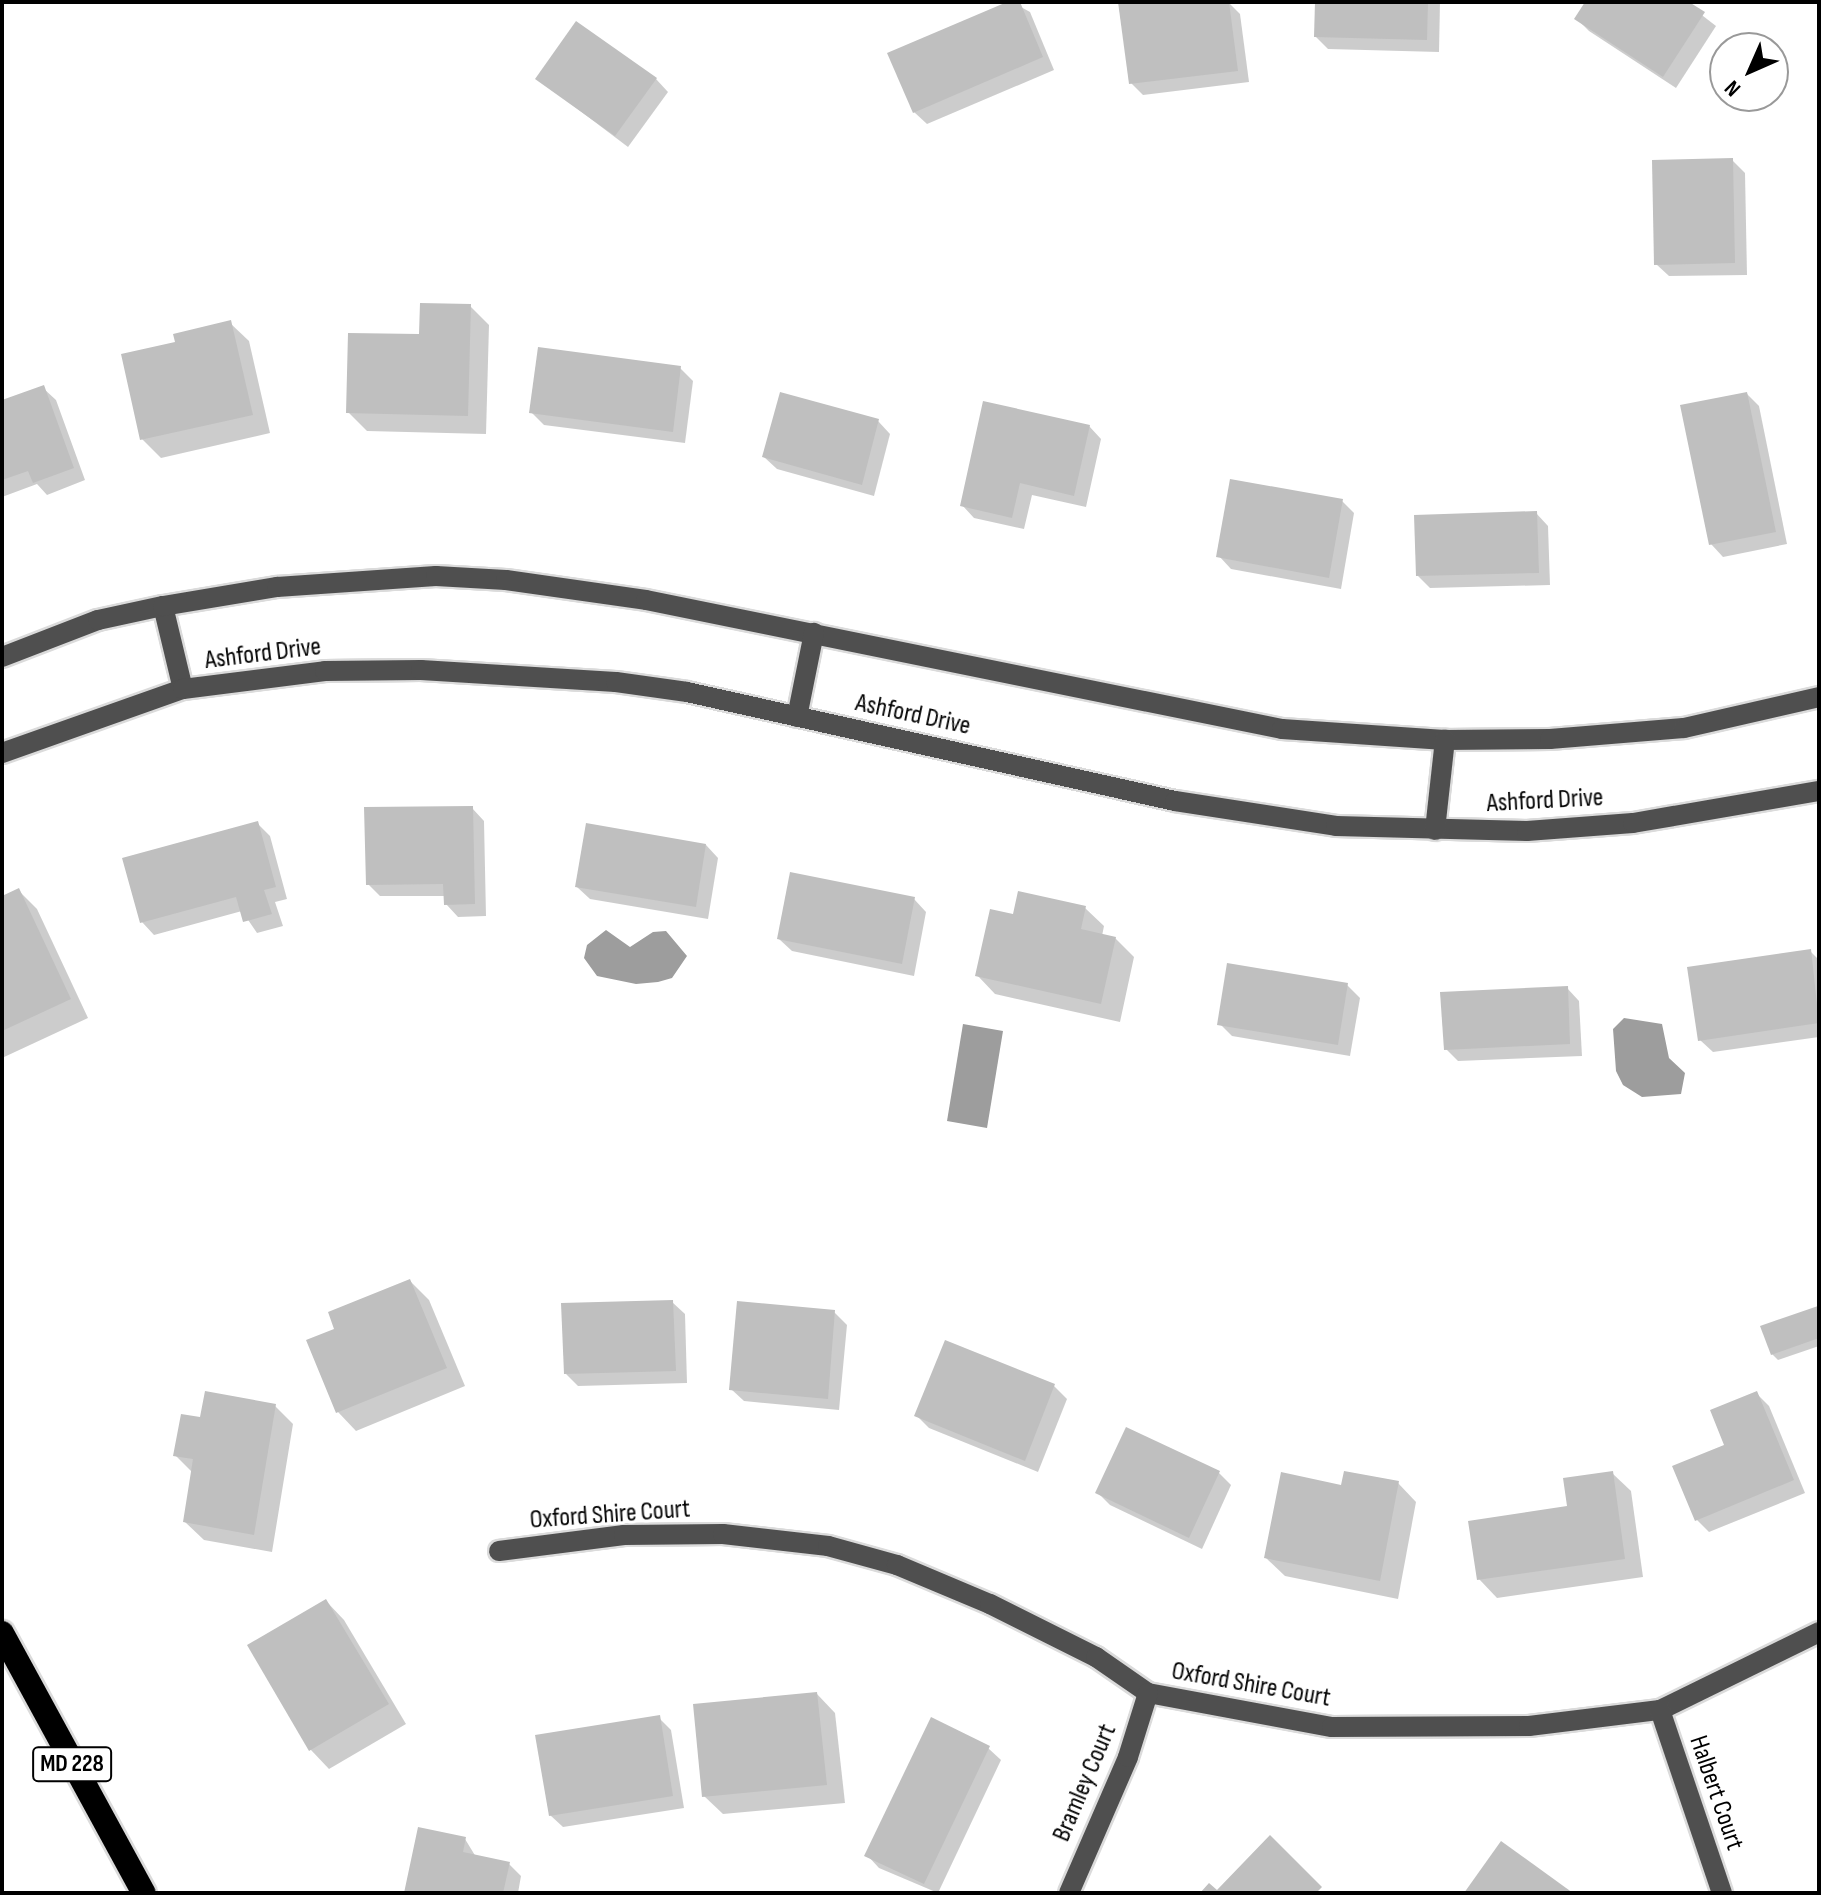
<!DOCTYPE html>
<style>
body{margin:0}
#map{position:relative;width:1821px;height:1895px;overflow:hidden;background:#fff;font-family:"Sofia Sans Condensed",sans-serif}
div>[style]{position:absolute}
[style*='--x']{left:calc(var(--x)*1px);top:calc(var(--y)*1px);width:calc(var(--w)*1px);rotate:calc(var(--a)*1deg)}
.water>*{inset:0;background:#9d9d9d}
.shadow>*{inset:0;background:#0003}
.building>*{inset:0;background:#bfbfbf}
.roads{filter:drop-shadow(2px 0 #dbdbdb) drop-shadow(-2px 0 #dbdbdb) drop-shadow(0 2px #dbdbdb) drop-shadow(0 -2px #dbdbdb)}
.minor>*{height:20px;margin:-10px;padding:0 10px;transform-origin:10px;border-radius:10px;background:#4f4f4f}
.highway>*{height:24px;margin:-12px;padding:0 12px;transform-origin:12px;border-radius:12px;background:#000}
span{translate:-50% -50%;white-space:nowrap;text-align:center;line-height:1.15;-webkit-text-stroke:6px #fff;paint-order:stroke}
.shield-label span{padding:2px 6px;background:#fff;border:2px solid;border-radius:6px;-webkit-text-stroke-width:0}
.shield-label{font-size:24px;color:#000;font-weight:700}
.street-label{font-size:26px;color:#000}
.frame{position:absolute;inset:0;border:4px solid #000;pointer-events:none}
.north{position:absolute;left:1709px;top:32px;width:80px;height:80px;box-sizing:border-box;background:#fff;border:2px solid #999;border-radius:50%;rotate:225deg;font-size:22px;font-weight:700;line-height:32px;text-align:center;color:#000}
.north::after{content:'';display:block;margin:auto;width:28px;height:36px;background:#000;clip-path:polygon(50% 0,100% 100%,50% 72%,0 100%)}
</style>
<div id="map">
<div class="water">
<i style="clip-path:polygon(606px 930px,630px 947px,653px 932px,666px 931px,687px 956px,672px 978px,658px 982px,636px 984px,597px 976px,584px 958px,587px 945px)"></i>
<i style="clip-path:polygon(1624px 1018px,1662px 1024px,1669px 1058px,1685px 1073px,1681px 1094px,1642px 1097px,1623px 1085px,1616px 1071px,1613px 1029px)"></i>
<i style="clip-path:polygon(963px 1024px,1003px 1031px,987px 1128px,947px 1121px)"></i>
</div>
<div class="shadow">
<i style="clip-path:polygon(1012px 2px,1030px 12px,1054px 70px,927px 124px,914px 112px)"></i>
<i style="clip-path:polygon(1120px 2px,1228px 2px,1240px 14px,1249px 82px,1143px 95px,1131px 83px)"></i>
<i style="clip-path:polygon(1317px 2px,1440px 2px,1439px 52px,1328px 49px,1316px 37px)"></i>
<i style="clip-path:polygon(1587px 2px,1685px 2px,1716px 26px,1676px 88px,1589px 31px,1577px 19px)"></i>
<i style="clip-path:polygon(538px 79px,656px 79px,668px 92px,628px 147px)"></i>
<i style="clip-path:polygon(1732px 160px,1745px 173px,1747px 275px,1669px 276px,1656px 264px)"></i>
<i style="clip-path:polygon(470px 306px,489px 325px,486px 434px,367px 431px,348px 412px)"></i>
<i style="clip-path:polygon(230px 323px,249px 341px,270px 433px,161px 458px,142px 439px,177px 344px)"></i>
<i style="clip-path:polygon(680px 368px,693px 381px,685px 443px,544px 425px,531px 412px)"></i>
<i style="clip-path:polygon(43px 388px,56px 400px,85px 480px,47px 495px,37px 484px,2px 497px,2px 403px)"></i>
<i style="clip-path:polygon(1747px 394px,1759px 406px,1787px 544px,1723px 557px,1711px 544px)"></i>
<i style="clip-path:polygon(878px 421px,890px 434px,874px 496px,777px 469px,764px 457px)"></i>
<i style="clip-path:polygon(1089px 426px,1101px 439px,1086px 507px,1032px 495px,1024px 529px,974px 518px,962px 505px)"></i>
<i style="clip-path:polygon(1342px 501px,1354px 513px,1341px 589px,1231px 569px,1219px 556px)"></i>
<i style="clip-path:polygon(1536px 513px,1548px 526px,1550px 585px,1430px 588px,1418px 576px)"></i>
<i style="clip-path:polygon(472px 808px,484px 821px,486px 916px,458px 917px,446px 904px,445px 896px,380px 896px,368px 884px)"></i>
<i style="clip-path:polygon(258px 824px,270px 836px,287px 899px,275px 902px,283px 926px,257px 933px,242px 911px,154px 935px,142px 922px)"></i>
<i style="clip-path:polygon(706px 845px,718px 858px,708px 919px,590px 899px,577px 887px)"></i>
<i style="clip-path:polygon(18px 890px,37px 909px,88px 1018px,2px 1058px,2px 898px)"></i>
<i style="clip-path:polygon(914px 899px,926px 912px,914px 976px,792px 951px,779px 939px)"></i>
<i style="clip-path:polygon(1085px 908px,1104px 926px,1102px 936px,1115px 938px,1134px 957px,1120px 1022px,995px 994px,977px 975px,1014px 916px)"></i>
<i style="clip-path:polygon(1810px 951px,1819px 960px,1819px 1037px,1713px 1052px,1700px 1040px)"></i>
<i style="clip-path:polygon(1347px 985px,1360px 998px,1350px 1056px,1232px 1036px,1220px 1024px)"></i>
<i style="clip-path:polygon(1567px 988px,1579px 1001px,1582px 1056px,1458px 1061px,1446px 1049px)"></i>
<i style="clip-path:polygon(410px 1281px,429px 1300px,465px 1386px,356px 1431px,338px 1412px,337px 1330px)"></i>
<i style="clip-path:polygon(672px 1302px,685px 1314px,687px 1383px,578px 1386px,566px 1374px)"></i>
<i style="clip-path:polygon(1819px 1309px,1819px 1346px,1778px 1360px,1772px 1354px)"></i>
<i style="clip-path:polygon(834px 1312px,847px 1325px,839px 1410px,744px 1401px,731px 1389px)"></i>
<i style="clip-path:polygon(1054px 1386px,1067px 1399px,1038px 1472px,929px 1428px,916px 1415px)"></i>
<i style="clip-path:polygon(1756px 1393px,1769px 1406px,1805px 1493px,1709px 1532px,1697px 1520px,1727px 1446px)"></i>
<i style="clip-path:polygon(275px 1406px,293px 1424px,272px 1552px,204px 1540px,185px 1522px,193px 1473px,176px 1456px,202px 1420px)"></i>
<i style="clip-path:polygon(1219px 1473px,1231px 1485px,1202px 1549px,1110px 1505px,1097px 1492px)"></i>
<i style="clip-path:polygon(1612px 1473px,1631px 1491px,1643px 1577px,1497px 1598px,1479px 1579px)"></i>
<i style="clip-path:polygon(1398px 1483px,1416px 1502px,1398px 1599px,1285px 1576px,1266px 1558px,1342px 1487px)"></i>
<i style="clip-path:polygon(326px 1601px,344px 1620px,406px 1724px,329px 1769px,311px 1750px,250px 1646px)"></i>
<i style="clip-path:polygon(817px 1694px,835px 1713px,845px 1803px,723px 1814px,704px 1796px)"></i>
<i style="clip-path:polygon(659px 1718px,671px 1730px,684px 1808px,563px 1827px,550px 1815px)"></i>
<i style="clip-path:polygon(988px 1748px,1001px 1760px,938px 1893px,879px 1868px,867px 1855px)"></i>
<i style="clip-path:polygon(465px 1839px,476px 1857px,509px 1864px,521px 1876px,518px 1893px,407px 1893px)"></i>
</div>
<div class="building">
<i style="clip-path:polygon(1007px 2px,1020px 2px,1043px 57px,913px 113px,887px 53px)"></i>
<i style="clip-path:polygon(1118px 2px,1229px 2px,1238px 71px,1129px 84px)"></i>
<i style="clip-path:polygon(1315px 2px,1428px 2px,1427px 40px,1314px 37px)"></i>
<i style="clip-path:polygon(1585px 2px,1689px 2px,1705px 12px,1663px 77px,1574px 19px)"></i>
<i style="clip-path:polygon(576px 21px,657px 78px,615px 136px,535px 79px)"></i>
<i style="clip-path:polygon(1733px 158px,1735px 263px,1654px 265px,1652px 160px)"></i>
<i style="clip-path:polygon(420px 303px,471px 304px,468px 416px,346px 413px,348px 333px,419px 334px)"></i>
<i style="clip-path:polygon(231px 320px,253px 415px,140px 440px,121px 354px,175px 342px,173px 334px)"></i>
<i style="clip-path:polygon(538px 347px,681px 366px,673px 432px,529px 413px)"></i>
<i style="clip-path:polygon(44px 385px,74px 468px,33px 483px,28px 471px,2px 480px,2px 400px)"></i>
<i style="clip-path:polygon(780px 392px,879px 419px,862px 485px,762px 457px)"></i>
<i style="clip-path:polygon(1747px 392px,1776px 532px,1709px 545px,1680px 405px)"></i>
<i style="clip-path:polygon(983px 401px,1090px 425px,1074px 496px,1020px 483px,1012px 518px,960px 506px)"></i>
<i style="clip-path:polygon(1230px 479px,1343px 499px,1329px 578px,1216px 557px)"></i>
<i style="clip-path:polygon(1537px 511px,1539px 573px,1416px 576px,1414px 515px)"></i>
<i style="clip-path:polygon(473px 806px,475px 904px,444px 905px,443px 884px,366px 885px,364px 807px)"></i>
<i style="clip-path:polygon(258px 821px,276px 887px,264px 890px,272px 914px,243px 922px,236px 897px,140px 923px,122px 858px)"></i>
<i style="clip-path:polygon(586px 823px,706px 844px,696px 907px,575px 887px)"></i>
<i style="clip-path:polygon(790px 872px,915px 897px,902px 964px,777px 939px)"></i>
<i style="clip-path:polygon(19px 888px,71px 999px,2px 1031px,2px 896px)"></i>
<i style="clip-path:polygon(1018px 891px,1086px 906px,1081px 929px,1116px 937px,1101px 1004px,975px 976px,990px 909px,1013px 914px)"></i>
<i style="clip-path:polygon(1811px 949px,1819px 1023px,1698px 1041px,1687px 967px)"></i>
<i style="clip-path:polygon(1227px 963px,1348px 983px,1338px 1045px,1217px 1025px)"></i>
<i style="clip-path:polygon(1568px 986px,1570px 1044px,1444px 1050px,1440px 992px)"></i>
<i style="clip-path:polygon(410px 1279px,447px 1368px,336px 1413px,306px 1340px,334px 1329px,328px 1312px)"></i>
<i style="clip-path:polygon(673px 1300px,676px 1371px,564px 1374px,561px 1303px)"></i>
<i style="clip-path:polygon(737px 1301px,835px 1310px,828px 1399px,729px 1390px)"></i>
<i style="clip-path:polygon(1818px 1306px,1819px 1338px,1771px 1355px,1760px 1326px)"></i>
<i style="clip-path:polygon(945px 1340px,1055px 1384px,1025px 1461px,914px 1416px)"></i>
<i style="clip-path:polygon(205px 1391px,276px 1404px,254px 1535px,183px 1522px,193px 1459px,173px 1456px,181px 1414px,200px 1417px)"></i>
<i style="clip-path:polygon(1757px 1391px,1794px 1480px,1695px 1521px,1672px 1466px,1724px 1445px,1710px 1410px)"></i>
<i style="clip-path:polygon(1126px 1427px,1220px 1471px,1189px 1538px,1095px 1493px)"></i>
<i style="clip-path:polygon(1344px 1471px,1399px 1481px,1380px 1581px,1264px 1558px,1281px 1472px,1341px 1485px)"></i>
<i style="clip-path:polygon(1613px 1471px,1625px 1559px,1477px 1580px,1468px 1521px,1567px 1506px,1563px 1478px)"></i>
<i style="clip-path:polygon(326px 1599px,389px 1704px,309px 1751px,247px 1645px)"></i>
<i style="clip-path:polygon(817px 1692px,827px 1785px,702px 1797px,693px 1704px)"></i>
<i style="clip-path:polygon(660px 1715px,673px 1796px,549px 1816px,535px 1735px)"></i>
<i style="clip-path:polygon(931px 1717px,990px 1746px,924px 1884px,864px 1856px)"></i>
<i style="clip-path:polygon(418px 1827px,466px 1837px,463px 1852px,510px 1862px,503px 1893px,404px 1893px)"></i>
<i style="clip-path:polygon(1270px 1835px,1322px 1887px,1316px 1893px,1200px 1893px,1209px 1883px,1217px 1890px)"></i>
<i style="clip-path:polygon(1501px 1841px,1573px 1893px,1464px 1893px)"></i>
</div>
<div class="roads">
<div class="minor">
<i style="--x:163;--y:606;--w:85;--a:76.5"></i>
<i style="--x:2;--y:657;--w:103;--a:-21.1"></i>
<i style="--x:98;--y:620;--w:66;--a:-12.2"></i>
<i style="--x:163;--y:606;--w:116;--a:-9.5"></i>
<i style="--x:277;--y:587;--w:159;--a:-4"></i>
<i style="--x:436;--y:576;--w:70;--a:3.3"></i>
<i style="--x:506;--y:580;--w:141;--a:8.1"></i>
<i style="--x:646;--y:600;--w:649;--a:11.47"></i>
<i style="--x:1282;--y:729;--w:163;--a:3.9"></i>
<i style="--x:1445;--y:740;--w:105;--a:-0.5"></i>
<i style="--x:1550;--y:739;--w:134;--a:-4.7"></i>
<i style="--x:1684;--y:728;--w:139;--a:-12.9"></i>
<i style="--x:797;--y:717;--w:86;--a:-78.6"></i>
<i style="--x:2;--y:753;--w:192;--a:-19.5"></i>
<i style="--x:183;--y:689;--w:143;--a:-7.2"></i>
<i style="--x:325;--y:671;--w:96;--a:-0.6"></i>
<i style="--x:421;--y:670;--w:195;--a:3.5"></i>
<i style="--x:616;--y:682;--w:72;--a:8"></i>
<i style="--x:687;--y:692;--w:500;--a:12.59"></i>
<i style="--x:1175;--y:801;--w:163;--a:8.8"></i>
<i style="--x:1336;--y:826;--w:191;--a:1.5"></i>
<i style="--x:1527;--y:831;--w:106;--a:-4.3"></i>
<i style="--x:1633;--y:823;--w:189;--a:-9.8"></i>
<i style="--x:1435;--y:830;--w:91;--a:-83.7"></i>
<i style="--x:499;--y:1551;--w:126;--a:-7.3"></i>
<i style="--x:624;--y:1535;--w:99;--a:-0.6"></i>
<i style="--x:723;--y:1534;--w:106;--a:6.5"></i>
<i style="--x:828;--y:1546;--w:72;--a:15.4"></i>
<i style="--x:897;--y:1565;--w:101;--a:22.8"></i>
<i style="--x:990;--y:1604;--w:119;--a:26.6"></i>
<i style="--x:1096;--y:1657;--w:63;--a:34.7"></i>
<i style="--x:1148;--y:1693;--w:187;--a:10.5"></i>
<i style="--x:1332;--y:1727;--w:197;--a:-0.3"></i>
<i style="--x:1529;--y:1726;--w:132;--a:-7"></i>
<i style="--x:1660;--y:1710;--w:177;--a:-26.1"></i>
<i style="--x:1660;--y:1710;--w:193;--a:71.3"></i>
<i style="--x:1069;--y:1893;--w:148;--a:-66.5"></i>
<i style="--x:1128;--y:1757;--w:67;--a:-72.6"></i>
</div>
<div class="highway">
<i style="--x:2;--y:1633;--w:296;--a:61.4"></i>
</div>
</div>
<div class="shield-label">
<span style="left:72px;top:1764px">MD 228</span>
</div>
<div class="street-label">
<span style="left:263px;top:654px;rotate:-7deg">Ashford Drive</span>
<span style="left:913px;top:715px;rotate:12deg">Ashford Drive</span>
<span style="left:1545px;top:801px;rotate:-3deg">Ashford Drive</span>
<span style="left:610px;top:1515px;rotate:-4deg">Oxford Shire Court</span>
<span style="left:1251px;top:1685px;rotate:10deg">Oxford Shire Court</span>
<span style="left:1085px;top:1783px;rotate:-67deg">Bramley Court</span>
<span style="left:1716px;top:1793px;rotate:71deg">Halbert Court</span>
</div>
<div class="frame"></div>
<div class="north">N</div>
</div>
